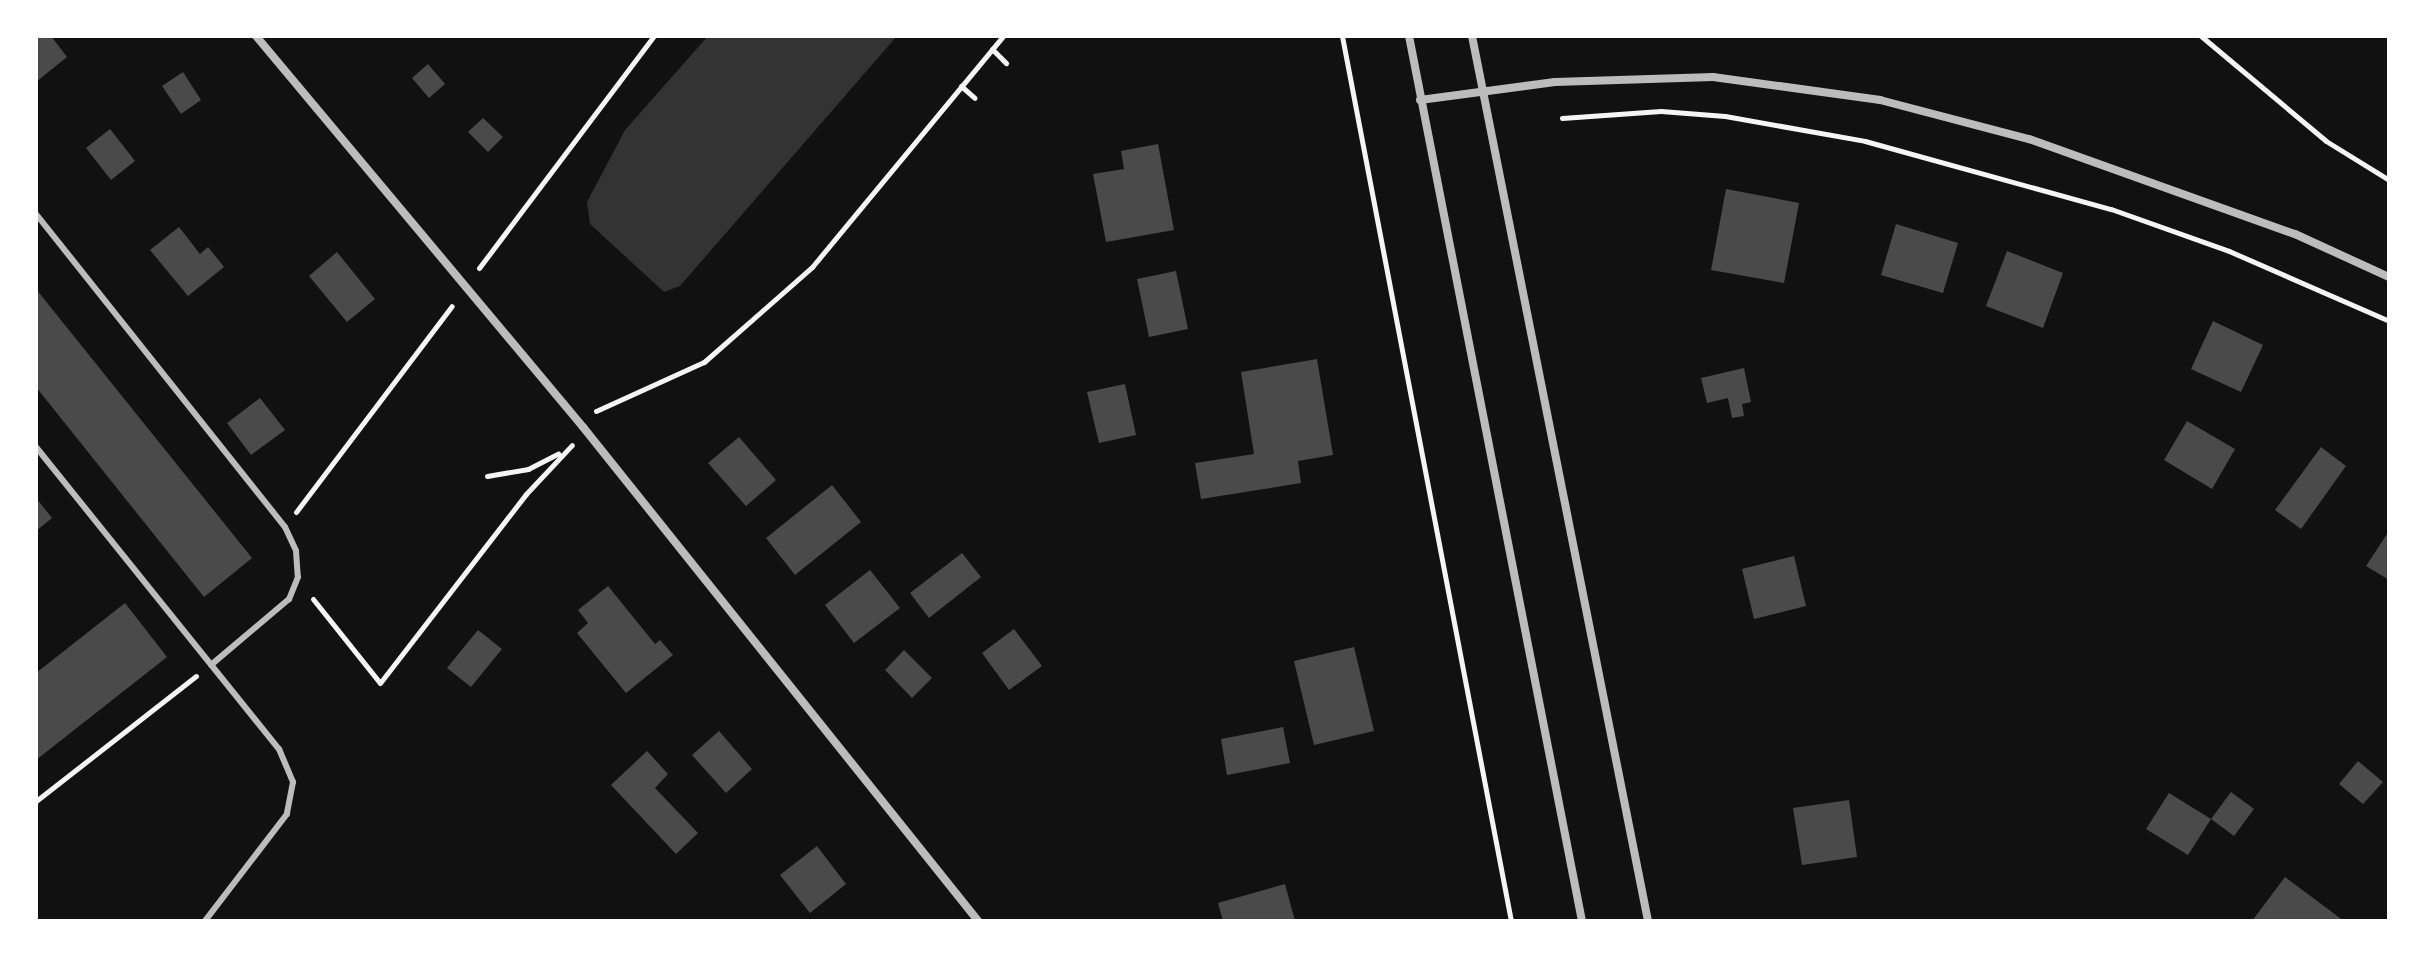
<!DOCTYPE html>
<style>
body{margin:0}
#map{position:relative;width:2425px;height:957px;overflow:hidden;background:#111;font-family:"Source Serif 4",serif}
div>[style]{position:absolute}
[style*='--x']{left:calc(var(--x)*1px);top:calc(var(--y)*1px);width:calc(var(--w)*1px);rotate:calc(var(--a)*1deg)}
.water>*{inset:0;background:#333}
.building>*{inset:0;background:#4a4a4a}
.path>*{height:5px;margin:-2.5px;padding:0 2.5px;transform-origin:2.5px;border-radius:2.5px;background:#f5f5f5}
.service>*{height:6px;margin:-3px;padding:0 3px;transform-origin:3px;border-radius:3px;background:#bcbcbc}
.minor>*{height:8px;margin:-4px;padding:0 4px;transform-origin:4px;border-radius:4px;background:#bcbcbc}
span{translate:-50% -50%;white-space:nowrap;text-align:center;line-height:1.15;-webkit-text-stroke:6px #fff;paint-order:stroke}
.frame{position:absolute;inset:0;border:38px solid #fff;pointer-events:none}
</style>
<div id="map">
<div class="water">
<i style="clip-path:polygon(708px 36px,897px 36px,680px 286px,664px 292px,590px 224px,587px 202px,625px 130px)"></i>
</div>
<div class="building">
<i style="clip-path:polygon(36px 36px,51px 36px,67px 57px,36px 82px)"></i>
<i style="clip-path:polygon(428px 64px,445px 84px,429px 98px,412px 78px)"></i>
<i style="clip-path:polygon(183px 72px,201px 100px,181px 114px,162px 86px)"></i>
<i style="clip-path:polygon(483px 118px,503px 137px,488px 152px,468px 132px)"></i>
<i style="clip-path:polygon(110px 129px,135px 161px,111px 180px,86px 148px)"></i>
<i style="clip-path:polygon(1158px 144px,1174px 230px,1106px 242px,1093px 174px,1124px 169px,1121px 151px)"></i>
<i style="clip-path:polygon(1726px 189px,1799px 203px,1784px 283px,1711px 270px)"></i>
<i style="clip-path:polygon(1896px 224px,1958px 243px,1943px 293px,1881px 275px)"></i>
<i style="clip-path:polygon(179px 227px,200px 254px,208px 247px,224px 267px,188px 296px,150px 250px)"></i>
<i style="clip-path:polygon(2007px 251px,2063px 273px,2043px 328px,1986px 306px)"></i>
<i style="clip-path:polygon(337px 252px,375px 299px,347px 322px,309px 276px)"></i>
<i style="clip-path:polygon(1176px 271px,1188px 329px,1149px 337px,1137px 279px)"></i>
<i style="clip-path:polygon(36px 289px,252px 558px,204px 597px,36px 387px)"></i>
<i style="clip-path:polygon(2213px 321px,2263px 345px,2241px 392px,2191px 369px)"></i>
<i style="clip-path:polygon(1317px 359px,1333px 455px,1298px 461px,1301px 483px,1201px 499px,1195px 463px,1254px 454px,1241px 372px)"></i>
<i style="clip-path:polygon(1744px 368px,1751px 402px,1742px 404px,1744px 416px,1732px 418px,1728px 398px,1707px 403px,1701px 378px)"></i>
<i style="clip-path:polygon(1125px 384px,1136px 435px,1099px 443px,1087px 392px)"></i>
<i style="clip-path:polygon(260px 398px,285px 430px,251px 455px,227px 423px)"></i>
<i style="clip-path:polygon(2187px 421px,2235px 449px,2212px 489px,2164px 460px)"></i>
<i style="clip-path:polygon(739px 437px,776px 480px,746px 506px,708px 463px)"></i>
<i style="clip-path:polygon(2321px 447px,2346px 466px,2301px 529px,2275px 510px)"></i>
<i style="clip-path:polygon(832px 485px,861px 522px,795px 575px,766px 538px)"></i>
<i style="clip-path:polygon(36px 498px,52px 518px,36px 531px)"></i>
<i style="clip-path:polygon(2389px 531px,2389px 580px,2366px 566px)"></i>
<i style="clip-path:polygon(962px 553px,981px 577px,929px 618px,910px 593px)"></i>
<i style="clip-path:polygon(1794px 556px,1806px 606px,1754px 619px,1742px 569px)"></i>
<i style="clip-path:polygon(870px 570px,900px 608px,854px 643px,825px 605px)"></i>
<i style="clip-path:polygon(608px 586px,655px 644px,660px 640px,673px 655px,626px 693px,577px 633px,588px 623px,578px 610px)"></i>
<i style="clip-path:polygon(125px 603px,167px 657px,36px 760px,36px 673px)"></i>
<i style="clip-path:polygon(1014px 629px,1042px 666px,1009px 690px,982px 653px)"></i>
<i style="clip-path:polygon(478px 630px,502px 649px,471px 687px,447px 668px)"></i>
<i style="clip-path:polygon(1354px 647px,1374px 731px,1314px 745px,1294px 661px)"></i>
<i style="clip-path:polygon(904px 650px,932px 678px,912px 698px,885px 670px)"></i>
<i style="clip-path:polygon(1283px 727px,1290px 763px,1227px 775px,1221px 739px)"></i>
<i style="clip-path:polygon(719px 731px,752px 769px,726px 793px,692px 755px)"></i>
<i style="clip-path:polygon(647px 751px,668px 774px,655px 788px,698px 833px,676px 854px,611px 785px)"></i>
<i style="clip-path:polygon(2358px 761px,2383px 782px,2363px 804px,2339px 784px)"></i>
<i style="clip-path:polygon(2231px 792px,2254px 809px,2234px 836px,2211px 819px)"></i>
<i style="clip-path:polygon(2169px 793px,2211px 819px,2188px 855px,2146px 829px)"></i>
<i style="clip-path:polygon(1849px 800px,1857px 857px,1802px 865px,1793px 808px)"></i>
<i style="clip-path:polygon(817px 846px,846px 884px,810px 913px,780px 875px)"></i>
<i style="clip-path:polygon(2285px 877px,2344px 921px,2252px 921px)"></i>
<i style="clip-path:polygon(1285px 884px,1295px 921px,1223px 921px,1218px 903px)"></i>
</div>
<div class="path">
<i style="--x:1342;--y:36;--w:901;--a:79.19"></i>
<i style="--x:2201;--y:36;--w:163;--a:40"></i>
<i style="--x:2326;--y:141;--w:74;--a:31.8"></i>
<i style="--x:992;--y:49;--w:20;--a:45"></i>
<i style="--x:961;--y:86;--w:18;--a:41"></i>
<i style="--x:1562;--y:118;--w:99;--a:-4"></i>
<i style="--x:1661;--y:111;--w:64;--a:4.5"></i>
<i style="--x:1725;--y:116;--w:142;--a:10.1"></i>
<i style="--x:1865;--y:141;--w:255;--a:15.5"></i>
<i style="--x:2111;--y:209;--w:125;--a:19.6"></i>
<i style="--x:2229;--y:251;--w:175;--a:23.6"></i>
<i style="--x:479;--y:268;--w:291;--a:-53"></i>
<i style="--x:596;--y:411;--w:119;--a:-24.4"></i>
<i style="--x:704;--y:362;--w:144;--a:-41.3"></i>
<i style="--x:812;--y:267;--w:300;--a:-50.4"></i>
<i style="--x:487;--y:476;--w:42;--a:-9.7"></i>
<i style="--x:528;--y:469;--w:34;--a:-27"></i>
<i style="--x:296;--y:512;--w:258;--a:-52.9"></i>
<i style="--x:313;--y:599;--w:107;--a:51.4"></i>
<i style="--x:380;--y:683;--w:239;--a:-52.3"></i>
<i style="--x:526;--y:494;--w:67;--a:-46.8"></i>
<i style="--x:36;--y:801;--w:203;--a:-38"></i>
</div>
<div class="service">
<i style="--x:36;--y:214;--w:400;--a:51.5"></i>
<i style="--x:285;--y:527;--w:26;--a:65"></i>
<i style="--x:296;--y:551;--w:26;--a:86"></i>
<i style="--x:298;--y:577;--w:24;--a:112"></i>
<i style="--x:289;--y:599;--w:102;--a:139.8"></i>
<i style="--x:36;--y:447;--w:388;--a:51.2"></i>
<i style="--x:279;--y:749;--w:36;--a:67"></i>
<i style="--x:293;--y:782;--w:33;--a:101"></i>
<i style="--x:287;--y:814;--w:135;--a:127.5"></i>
</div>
<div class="minor">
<i style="--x:256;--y:36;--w:510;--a:50.09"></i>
<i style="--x:583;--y:427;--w:633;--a:51.35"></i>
<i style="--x:1409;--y:36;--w:902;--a:78.94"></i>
<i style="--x:1472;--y:36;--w:902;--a:78.75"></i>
<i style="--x:1420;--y:100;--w:136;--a:-7.6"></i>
<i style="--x:1555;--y:82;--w:158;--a:-1.8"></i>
<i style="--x:1713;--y:77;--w:169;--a:7.8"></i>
<i style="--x:1880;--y:100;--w:154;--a:14.7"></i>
<i style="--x:2029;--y:139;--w:282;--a:19.7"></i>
<i style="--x:2295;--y:234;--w:103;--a:24.6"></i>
</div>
<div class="frame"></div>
</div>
